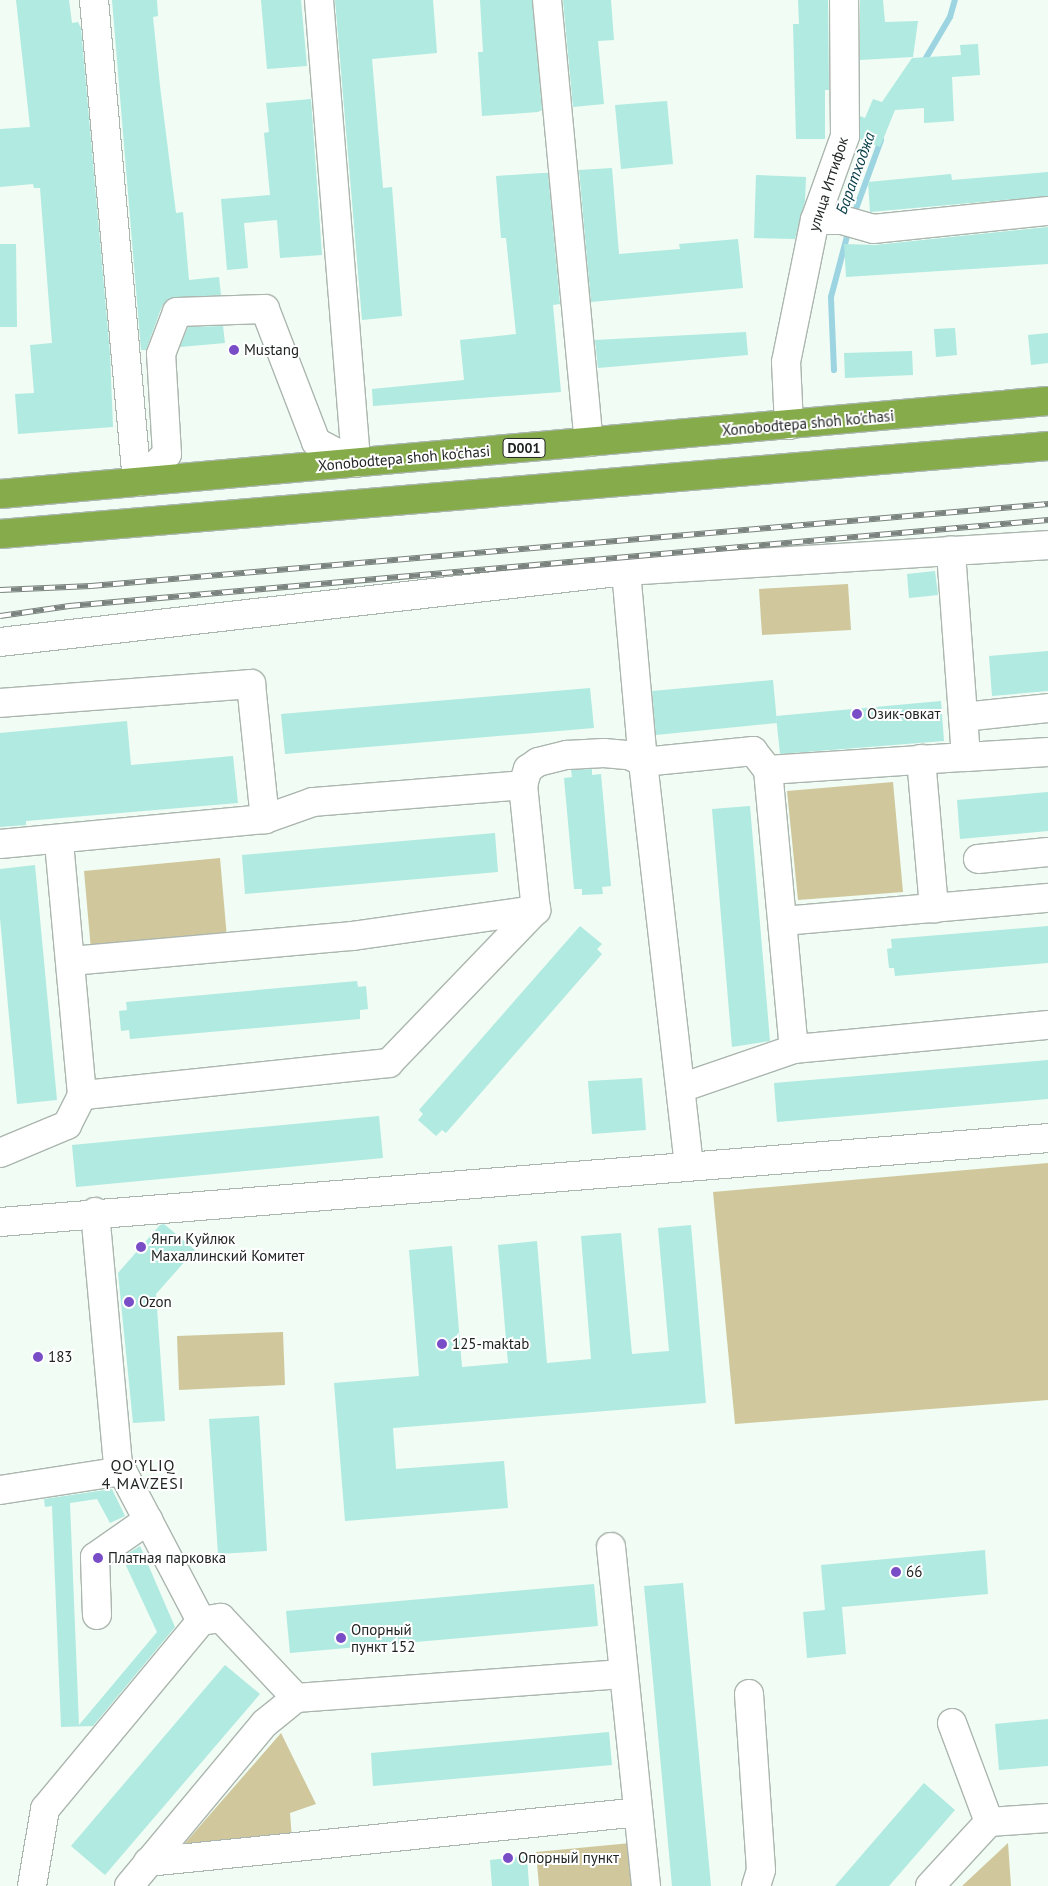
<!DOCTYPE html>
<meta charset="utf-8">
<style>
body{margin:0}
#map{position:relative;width:1048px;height:1886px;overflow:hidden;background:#f0fcf4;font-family:"PT Sans",sans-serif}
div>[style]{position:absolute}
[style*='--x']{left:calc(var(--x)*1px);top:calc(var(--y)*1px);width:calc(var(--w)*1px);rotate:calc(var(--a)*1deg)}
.green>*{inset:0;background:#d0c89c}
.stream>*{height:6px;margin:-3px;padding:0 3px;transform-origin:3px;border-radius:3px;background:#9cd5e1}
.building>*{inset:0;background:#b0eae0}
.roads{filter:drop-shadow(1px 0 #abb6ae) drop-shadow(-1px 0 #abb6ae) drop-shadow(0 1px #abb6ae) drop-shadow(0 -1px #abb6ae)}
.minor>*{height:28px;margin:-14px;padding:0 14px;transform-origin:14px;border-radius:14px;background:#fff}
.highway>*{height:28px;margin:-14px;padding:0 14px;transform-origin:14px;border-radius:14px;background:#85ab4a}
.rail>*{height:5.5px;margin-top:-2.75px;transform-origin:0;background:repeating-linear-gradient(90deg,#fff 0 11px,#7b837e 0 22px);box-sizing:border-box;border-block:1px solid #7b837e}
.dots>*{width:14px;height:14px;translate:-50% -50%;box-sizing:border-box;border:2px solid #fff;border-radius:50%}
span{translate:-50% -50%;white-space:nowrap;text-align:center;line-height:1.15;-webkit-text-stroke:4px #fff;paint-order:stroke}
.shield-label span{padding:1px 4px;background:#fff;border:1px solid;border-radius:4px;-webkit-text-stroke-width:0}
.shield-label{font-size:14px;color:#202422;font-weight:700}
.street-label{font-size:15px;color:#202422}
.poi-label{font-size:15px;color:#202422}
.left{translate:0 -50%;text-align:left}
.water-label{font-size:16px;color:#063d46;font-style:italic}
.neighbourhood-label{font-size:16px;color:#202422;letter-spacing:1px}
</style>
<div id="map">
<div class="green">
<i style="clip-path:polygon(848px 584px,851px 630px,762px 635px,759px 589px)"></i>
<i style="clip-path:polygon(893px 782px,903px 892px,798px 900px,787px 791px)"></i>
<i style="clip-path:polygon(220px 858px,227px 938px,91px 950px,84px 871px)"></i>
<i style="clip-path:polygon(1048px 1163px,1048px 1400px,735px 1424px,713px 1192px)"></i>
<i style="clip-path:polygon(283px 1332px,285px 1385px,179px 1390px,177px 1336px)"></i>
<i style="clip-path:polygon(281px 1733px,316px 1804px,290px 1813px,292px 1839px,179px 1850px)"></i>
<i style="clip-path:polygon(631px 1843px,635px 1886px,539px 1886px,536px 1852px)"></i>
<i style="clip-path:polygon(1008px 1843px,1011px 1886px,962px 1886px)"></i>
</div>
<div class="stream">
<i style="--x:923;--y:63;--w:53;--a:-59.6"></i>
<i style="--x:950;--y:17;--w:18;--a:-74"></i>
<i style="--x:853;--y:217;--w:82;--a:-70"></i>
<i style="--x:834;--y:370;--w:73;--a:-92.4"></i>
<i style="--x:831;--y:297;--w:70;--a:-75.2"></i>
</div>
<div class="building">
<i style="clip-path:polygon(16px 0,69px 0,72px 23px,78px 22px,81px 28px,110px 353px,113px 427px,18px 434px,15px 394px,34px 393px,30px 345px,52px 343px,40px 188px,34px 188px,33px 184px,0 187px,0 129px,30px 127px)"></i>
<i style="clip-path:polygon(112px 0,157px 0,158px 16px,153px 17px,160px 86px,176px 213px,183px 212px,189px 280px,219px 277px,221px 295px,168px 299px,162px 306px,146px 350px,141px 350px)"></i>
<i style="clip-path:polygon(261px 0,301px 0,307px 66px,267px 69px)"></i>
<i style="clip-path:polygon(335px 0,433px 0,437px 53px,372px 59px,383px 188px,392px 187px,402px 316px,362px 320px)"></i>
<i style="clip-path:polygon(480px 0,532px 0,542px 110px,538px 112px,482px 116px,478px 52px,483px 52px)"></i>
<i style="clip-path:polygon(563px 0,611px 0,614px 40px,598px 41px,604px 104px,573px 107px)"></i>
<i style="clip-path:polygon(798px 0,828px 0,829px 90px,825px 90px,825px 139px,796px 139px,793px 24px,799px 24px)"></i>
<i style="clip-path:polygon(860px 0,883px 0,885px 22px,918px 21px,913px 57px,860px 60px)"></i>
<i style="clip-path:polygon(978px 44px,980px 75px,952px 77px,954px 121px,924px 123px,924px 108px,895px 110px,880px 147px,860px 139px,860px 116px,865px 118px,873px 99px,882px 102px,912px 58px,961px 55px,960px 45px)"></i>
<i style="clip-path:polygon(311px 99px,322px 255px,280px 258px,277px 220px,244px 223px,248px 268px,227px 270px,221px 199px,270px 195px,264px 133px,269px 132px,266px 103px)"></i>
<i style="clip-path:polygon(667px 101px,673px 164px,621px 169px,615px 105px)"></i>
<i style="clip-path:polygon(612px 168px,619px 254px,680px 249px,679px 244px,738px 239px,743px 288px,591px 302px,579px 170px)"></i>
<i style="clip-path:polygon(1048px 172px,1048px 196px,870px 212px,868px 182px,951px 174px,952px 180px)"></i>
<i style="clip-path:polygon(542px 173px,548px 173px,560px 304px,553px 305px,561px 392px,373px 406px,372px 389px,464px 380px,460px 340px,516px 334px,506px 238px,501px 238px,496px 176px)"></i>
<i style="clip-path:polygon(756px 175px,806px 177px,805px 201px,795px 239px,754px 238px)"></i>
<i style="clip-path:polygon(1048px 227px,1048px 264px,846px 277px,844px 244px,875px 245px)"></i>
<i style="clip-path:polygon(0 244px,16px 244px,17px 327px,0 327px)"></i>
<i style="clip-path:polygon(223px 326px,225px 343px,180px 347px,188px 327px)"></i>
<i style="clip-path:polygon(955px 328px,957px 355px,936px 357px,934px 329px)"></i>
<i style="clip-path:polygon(746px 332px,748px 355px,598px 368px,595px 340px)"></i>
<i style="clip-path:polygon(1048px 333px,1048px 363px,1031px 365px,1028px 335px)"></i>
<i style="clip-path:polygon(912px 351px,913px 375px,845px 378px,844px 353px)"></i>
<i style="clip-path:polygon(935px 571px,938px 595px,909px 598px,907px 574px)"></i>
<i style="clip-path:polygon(1048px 651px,1048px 691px,992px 696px,989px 656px)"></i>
<i style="clip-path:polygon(773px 680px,777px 723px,656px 735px,652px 691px)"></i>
<i style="clip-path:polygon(590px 688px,594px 728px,285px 754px,281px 714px)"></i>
<i style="clip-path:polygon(941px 701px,944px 741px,780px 754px,776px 716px)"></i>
<i style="clip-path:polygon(127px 721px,131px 765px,233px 756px,238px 803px,26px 821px,26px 825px,0 827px,0 733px)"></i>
<i style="clip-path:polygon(592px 769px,592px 775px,601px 774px,611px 886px,602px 887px,603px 894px,582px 895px,582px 889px,574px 889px,564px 778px,572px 777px,571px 770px)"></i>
<i style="clip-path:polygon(1048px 792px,1048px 831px,960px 839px,957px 800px)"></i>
<i style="clip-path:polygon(750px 806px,770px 1041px,732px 1047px,712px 809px)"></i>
<i style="clip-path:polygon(495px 833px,498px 872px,245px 894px,242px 855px)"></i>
<i style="clip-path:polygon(35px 865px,57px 1100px,17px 1104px,0 918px,0 869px)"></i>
<i style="clip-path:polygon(580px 926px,602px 944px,597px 949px,602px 954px,446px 1133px,442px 1130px,436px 1136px,418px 1120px,423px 1114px,419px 1110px)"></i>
<i style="clip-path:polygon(1048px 926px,1048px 963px,895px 976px,894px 968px,889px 968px,887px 949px,892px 948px,891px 939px)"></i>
<i style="clip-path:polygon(357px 981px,358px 987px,366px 986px,368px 1009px,360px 1010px,360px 1019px,130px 1039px,129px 1030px,121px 1031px,119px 1011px,127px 1010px,126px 1002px)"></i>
<i style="clip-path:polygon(1048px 1060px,1048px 1099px,777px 1122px,774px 1083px)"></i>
<i style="clip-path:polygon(642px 1078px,646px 1130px,592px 1134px,588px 1081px)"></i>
<i style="clip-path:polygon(379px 1116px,383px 1158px,76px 1187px,72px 1145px)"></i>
<i style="clip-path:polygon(164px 1224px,195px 1250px,156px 1294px,165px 1421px,133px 1423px,118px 1273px,160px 1225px)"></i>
<i style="clip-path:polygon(691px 1225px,706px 1403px,393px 1428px,396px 1469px,504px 1461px,508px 1508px,345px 1521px,334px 1383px,419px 1376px,409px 1250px,452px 1246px,462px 1367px,508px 1363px,498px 1245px,537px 1241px,547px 1363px,591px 1359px,581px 1236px,621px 1233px,632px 1354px,669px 1351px,658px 1228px)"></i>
<i style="clip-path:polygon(259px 1416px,267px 1551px,218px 1554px,209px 1419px)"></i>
<i style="clip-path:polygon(112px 1489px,125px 1516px,110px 1523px,97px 1499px,70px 1503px,79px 1725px,157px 1632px,122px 1557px,140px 1546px,175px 1627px,93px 1726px,61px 1727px,52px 1506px,45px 1507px,44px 1499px)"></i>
<i style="clip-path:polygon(985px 1550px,988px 1594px,842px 1607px,846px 1654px,807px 1658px,803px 1612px,825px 1610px,821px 1565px)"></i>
<i style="clip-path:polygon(683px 1583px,711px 1886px,672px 1886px,651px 1659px,644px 1586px)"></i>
<i style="clip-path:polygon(594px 1584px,598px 1626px,290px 1653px,286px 1611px)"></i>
<i style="clip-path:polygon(225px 1665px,260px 1694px,105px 1875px,71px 1846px)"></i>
<i style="clip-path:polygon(1048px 1719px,1048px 1766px,999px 1770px,995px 1724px)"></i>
<i style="clip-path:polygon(609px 1732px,612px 1765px,373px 1786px,371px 1753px)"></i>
<i style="clip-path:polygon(924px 1783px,955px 1810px,889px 1886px,835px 1886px)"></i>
<i style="clip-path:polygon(527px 1856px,529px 1886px,492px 1886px,490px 1860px)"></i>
</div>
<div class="roads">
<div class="minor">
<i style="--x:94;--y:0;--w:484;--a:84.9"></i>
<i style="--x:319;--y:0;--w:464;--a:85.4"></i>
<i style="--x:547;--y:0;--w:444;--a:84.6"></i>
<i style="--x:815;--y:220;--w:27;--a:0"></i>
<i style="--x:842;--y:220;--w:32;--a:16"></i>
<i style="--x:873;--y:229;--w:176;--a:-5.9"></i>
<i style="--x:789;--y:425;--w:63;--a:-92.7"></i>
<i style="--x:786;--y:362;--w:145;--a:-78.5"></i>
<i style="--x:815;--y:220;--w:89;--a:-70.3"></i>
<i style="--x:845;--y:136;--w:136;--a:-90.4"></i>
<i style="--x:137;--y:482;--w:41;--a:-43"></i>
<i style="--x:167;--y:454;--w:100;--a:-93.4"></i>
<i style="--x:161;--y:354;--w:45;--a:-69.1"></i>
<i style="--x:177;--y:312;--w:88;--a:-2"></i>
<i style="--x:265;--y:309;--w:142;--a:69"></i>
<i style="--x:316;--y:442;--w:45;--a:27.7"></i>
<i style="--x:626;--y:571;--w:192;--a:84.9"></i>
<i style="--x:643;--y:762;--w:405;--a:83.5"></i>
<i style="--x:0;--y:642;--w:630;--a:-6.47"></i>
<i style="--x:626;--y:571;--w:423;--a:-3.5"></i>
<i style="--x:0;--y:703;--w:252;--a:-4.3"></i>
<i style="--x:251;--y:684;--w:136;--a:84.1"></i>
<i style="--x:963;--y:717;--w:85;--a:-6"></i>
<i style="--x:966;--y:757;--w:82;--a:-3.5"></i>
<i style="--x:921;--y:759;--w:150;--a:85"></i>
<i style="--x:768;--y:770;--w:280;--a:84.7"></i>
<i style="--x:523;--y:785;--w:17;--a:-73"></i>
<i style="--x:528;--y:769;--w:12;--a:-35"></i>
<i style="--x:538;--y:762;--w:30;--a:-14"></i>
<i style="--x:567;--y:755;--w:37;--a:-3"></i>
<i style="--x:604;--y:753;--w:25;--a:5"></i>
<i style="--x:629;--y:755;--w:16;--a:27"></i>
<i style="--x:643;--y:762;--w:111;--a:-5.7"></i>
<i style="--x:753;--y:751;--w:24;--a:52"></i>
<i style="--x:768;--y:770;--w:198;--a:-3.8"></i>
<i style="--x:966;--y:757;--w:207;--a:-94.2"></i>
<i style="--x:0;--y:844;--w:266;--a:-5.4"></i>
<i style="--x:265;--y:819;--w:51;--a:-19.5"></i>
<i style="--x:313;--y:802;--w:211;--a:-4.6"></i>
<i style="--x:523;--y:785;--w:126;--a:84.1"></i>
<i style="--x:536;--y:910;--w:212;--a:133.9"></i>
<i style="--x:389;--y:1063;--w:309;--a:174"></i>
<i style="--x:978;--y:859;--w:70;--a:-5.7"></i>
<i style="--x:783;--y:921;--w:266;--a:-5"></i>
<i style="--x:71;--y:961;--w:283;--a:-5.1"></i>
<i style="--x:353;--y:936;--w:185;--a:-8.1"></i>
<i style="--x:681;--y:1088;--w:120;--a:-19"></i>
<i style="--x:794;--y:1049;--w:255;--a:-5.4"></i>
<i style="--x:0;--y:1153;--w:73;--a:-22.7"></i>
<i style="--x:67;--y:1125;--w:34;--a:-63"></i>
<i style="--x:82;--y:1095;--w:256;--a:-95.2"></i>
<i style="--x:95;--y:1212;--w:252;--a:84.8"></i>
<i style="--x:118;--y:1463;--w:178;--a:62.3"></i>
<i style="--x:0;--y:1222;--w:1051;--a:-4.58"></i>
<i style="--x:0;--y:1490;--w:124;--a:-8.8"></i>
<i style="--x:611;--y:1547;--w:341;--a:84.1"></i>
<i style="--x:97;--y:1615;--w:58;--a:-92"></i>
<i style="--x:95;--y:1557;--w:65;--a:-34.9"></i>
<i style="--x:749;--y:1694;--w:176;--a:86.1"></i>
<i style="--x:761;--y:1870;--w:17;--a:107"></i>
<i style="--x:952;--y:1723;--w:106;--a:69.5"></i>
<i style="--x:148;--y:1862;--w:492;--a:-5.8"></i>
<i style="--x:32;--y:1886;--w:78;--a:-80.4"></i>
<i style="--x:45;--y:1809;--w:244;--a:-50.3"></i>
<i style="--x:201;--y:1621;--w:20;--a:-9"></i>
<i style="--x:221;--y:1618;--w:110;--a:46.8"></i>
<i style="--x:129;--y:1886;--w:212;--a:-50.2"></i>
<i style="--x:265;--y:1723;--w:40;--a:-39"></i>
<i style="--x:296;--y:1698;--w:327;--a:-4.2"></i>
<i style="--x:930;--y:1886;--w:87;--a:-47.3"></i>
<i style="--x:989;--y:1822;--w:59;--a:-3.9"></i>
</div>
<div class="highway">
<i style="--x:0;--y:494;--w:1052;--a:-5.07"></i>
<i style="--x:0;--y:534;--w:1052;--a:-4.8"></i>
</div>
</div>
<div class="rail">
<i style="--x:0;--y:590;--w:91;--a:-2.5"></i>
<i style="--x:91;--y:586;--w:961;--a:-4.9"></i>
<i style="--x:0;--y:616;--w:70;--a:-8.2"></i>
<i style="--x:69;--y:606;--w:983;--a:-5.02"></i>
</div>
<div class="dots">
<i style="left:234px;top:350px;background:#794dc6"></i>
<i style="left:857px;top:714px;background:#794dc6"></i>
<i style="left:141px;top:1247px;background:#794dc6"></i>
<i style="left:129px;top:1302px;background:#794dc6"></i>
<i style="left:442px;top:1344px;background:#794dc6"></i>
<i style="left:38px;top:1357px;background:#794dc6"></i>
<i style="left:98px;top:1558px;background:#794dc6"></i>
<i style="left:896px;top:1572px;background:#794dc6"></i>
<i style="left:341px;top:1638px;background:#794dc6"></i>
<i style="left:508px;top:1858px;background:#794dc6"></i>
</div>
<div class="shield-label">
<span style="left:524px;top:448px">D001</span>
</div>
<div class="street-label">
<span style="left:828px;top:184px;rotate:-72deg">улица Иттифок</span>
<span style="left:808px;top:423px;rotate:-5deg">Xonobodtepa shoh ko'chasi</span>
<span style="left:404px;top:458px;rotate:-5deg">Xonobodtepa shoh ko'chasi</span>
</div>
<div class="poi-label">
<span class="left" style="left:244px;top:350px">Mustang</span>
<span class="left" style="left:867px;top:714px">Озик-овкат</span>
<span class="left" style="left:151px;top:1247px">Янги Куйлюк<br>Махаллинский Комитет</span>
<span class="left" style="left:139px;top:1302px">Ozon</span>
<span class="left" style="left:452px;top:1344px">125-maktab</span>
<span class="left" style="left:48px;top:1357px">183</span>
<span class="left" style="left:108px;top:1558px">Платная парковка</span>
<span class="left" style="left:906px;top:1572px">66</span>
<span class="left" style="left:351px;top:1638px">Опорный<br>пункт 152</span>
<span class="left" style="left:518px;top:1858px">Опорный пункт</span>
</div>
<div class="water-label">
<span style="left:855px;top:173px;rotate:-70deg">Баратходжа</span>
</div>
<div class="neighbourhood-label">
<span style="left:143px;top:1474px">QO'YLIQ<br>4 MAVZESI</span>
</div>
</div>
